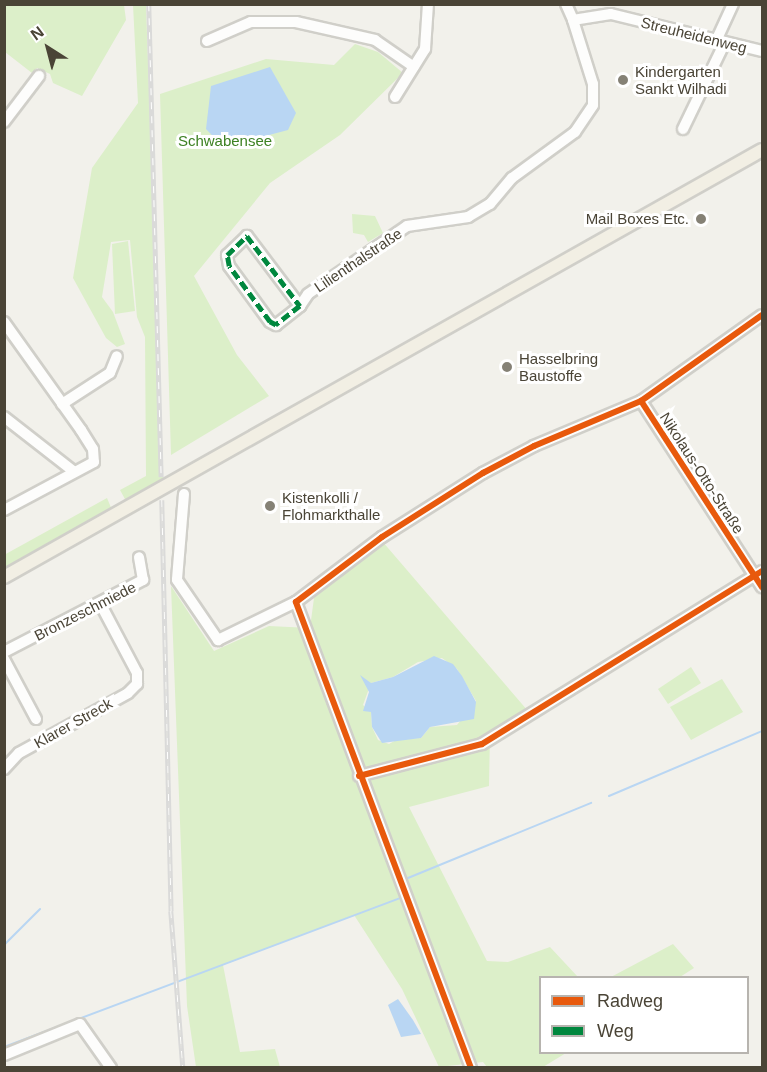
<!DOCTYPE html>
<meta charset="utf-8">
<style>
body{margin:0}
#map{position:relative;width:767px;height:1072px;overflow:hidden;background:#f2f1eb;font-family:Arial,sans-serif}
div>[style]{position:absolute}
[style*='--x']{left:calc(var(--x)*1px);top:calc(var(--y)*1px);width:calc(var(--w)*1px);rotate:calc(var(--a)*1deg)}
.green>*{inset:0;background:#dcefc9}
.water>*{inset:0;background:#b9d6f3}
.stream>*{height:2px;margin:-1px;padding:0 1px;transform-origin:1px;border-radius:1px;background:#b9d6f3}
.roads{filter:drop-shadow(2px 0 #d0cfc9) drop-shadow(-2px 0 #d0cfc9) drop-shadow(0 2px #d0cfc9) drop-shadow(0 -2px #d0cfc9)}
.minor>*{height:10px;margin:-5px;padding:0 5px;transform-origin:5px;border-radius:5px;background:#fdfdfc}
.major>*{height:12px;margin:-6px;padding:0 6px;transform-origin:6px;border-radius:6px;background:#f2efe4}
.rail>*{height:4.5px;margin-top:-2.25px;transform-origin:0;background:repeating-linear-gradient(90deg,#fff 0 7px,#dadad9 0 14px);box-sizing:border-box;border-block:2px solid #dadad9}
.quiet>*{height:4.5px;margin-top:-2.25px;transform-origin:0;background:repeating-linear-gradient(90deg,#00873e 0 9px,transparent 0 13.5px)}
.cycleway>*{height:6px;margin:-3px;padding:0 3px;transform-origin:3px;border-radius:3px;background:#e8590c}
.dots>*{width:16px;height:16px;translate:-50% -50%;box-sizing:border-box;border:3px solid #fff;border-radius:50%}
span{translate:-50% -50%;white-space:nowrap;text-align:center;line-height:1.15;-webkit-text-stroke:6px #fff;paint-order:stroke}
.street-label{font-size:15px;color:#4a4436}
.poi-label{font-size:15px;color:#4a4436}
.left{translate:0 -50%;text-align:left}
.right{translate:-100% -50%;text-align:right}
.park-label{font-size:15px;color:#3d8123}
.frame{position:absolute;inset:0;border:6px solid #4a4436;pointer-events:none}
.legend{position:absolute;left:539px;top:976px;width:210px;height:78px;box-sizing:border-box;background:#fff;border:2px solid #b7b4af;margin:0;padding:8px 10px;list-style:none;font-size:18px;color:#4a4436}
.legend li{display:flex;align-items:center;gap:12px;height:30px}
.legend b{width:30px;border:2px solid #b7b4af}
.north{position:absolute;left:18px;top:18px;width:60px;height:60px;-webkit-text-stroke:4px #fff;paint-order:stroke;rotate:324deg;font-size:16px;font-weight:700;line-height:24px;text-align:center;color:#4a4436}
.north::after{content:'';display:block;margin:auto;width:21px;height:27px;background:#4a4436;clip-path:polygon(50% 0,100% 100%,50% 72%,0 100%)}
</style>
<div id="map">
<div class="green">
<i style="clip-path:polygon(4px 5px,124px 5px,126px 20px,82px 96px,53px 83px,50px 74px,37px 68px,32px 73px,5px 52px)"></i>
<i style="clip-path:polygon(133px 5px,146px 5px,163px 481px,126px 501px,120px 490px,146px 476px,145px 337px,137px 317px,130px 240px,111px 242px,102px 297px,113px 312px,125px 344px,117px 347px,106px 338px,73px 278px,92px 168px,138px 103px)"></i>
<i style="clip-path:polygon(355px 44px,378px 52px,403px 73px,340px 135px,270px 183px,194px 276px,237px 355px,269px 396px,171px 455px,160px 94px,266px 59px,334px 65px)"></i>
<i style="clip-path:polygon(352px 214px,375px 216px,383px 233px,368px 242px,364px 235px,353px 233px)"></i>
<i style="clip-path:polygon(128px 241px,135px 311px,115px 314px,112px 244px)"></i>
<i style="clip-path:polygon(107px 498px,112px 510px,5px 571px,4px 555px)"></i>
<i style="clip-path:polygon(evenodd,382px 541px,528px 711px,490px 734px,489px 786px,409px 807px,487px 961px,508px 962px,550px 947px,578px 977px,540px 978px,540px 1052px,566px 1053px,543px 1067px,487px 1067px,483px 1062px,439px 1067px,402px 989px,354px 915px,223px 965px,240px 1052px,275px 1049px,280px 1067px,196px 1067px,187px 1006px,171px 586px,214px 651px,269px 626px,310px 628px,314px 598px,333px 576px,382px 541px,442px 658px,457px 669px,476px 701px,457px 725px,430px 727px,421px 738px,398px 739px,389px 744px,378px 740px,372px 727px,371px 712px,363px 705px,371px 683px,393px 677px,418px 662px,442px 658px)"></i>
<i style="clip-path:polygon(691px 667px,701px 683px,668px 704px,658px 689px)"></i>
<i style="clip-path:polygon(722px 679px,743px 712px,691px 740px,670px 707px)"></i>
<i style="clip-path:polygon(673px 944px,694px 968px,680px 977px,611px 977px)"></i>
</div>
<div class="water">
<i style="clip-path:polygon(270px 67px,296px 113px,288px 130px,223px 147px,206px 129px,211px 86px)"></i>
<i style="clip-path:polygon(434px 656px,453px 664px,462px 676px,476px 702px,474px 719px,430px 727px,421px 738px,382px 743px,372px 727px,371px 712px,363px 711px,369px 692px,360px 675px,371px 683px,393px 677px)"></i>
<i style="clip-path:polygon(398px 999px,413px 1020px,421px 1034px,401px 1037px,388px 1005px)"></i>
</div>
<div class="stream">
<i style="--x:609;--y:796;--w:166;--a:-23"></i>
<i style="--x:408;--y:878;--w:198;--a:-22.3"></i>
<i style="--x:4;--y:945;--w:51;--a:-45"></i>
<i style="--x:4;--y:1047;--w:423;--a:-20.6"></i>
</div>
<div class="roads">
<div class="minor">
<i style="--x:566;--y:4;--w:17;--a:66"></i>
<i style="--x:573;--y:20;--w:38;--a:-9"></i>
<i style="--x:611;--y:14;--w:155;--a:13.8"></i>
<i style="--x:207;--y:41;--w:48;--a:-23.4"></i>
<i style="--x:251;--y:22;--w:45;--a:0"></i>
<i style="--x:296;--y:22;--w:81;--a:12.8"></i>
<i style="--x:375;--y:40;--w:47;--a:34.7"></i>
<i style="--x:716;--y:41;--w:41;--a:-65.3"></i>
<i style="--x:395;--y:97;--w:57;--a:-58"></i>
<i style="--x:425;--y:49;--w:45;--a:-86.2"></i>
<i style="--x:4;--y:122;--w:58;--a:-52.7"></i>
<i style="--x:683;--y:129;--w:94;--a:-64.2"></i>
<i style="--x:300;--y:306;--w:88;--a:-127.1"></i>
<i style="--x:247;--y:236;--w:28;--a:136"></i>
<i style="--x:227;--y:255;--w:11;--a:80"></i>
<i style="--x:229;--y:266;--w:69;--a:53.8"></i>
<i style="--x:270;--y:322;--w:7;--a:27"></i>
<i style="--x:276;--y:325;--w:31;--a:-38"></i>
<i style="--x:300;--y:306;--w:14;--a:-56"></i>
<i style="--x:308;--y:294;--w:120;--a:-34.5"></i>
<i style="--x:407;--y:226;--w:62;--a:-8.4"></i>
<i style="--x:468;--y:217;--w:26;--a:-31"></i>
<i style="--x:490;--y:204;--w:34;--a:-50"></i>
<i style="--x:512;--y:178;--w:78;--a:-36.1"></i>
<i style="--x:575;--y:132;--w:32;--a:-56"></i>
<i style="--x:593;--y:105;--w:21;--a:-90"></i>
<i style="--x:593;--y:84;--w:67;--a:-107.4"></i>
<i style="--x:4;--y:322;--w:133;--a:54.5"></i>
<i style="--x:81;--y:430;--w:22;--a:58"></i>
<i style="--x:93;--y:449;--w:13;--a:86"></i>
<i style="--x:94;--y:462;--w:102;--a:151.9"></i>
<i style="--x:641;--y:401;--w:222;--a:57"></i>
<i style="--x:62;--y:404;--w:57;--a:-32.9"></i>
<i style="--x:110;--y:373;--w:18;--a:-68"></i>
<i style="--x:4;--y:417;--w:88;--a:38"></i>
<i style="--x:184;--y:494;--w:86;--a:94.7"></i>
<i style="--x:177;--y:580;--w:73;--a:55.7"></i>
<i style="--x:218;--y:640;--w:87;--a:-26"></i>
<i style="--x:4;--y:652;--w:157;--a:-27.4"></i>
<i style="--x:143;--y:580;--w:23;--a:-100"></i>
<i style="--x:4;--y:659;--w:68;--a:61.9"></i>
<i style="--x:4;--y:769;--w:22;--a:-47"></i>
<i style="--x:19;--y:753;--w:124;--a:-28.8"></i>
<i style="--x:128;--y:693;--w:13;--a:-45"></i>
<i style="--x:137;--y:684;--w:11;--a:-90"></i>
<i style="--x:137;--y:673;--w:79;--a:-117.9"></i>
<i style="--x:359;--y:776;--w:127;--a:-14.6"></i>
<i style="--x:482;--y:744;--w:329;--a:-31.7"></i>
<i style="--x:4;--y:1055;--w:82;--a:-22.2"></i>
<i style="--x:80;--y:1024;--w:54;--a:54.8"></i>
<i style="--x:471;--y:1068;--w:498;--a:-110.6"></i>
<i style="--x:296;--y:602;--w:108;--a:-37.1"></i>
<i style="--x:382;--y:537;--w:120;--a:-32.4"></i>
<i style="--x:483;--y:473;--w:58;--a:-27.9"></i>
<i style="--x:534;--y:446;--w:116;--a:-22.8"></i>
<i style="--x:641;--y:401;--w:148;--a:-35.4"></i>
</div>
<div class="major">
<i style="--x:4;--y:577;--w:870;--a:-29.39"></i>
</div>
</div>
<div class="rail">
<i style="--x:149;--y:4;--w:473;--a:88.5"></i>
<i style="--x:162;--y:500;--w:411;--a:88.7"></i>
<i style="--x:171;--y:911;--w:157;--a:85.6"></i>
</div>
<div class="quiet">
<i style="--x:247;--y:236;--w:88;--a:52.9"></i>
<i style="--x:300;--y:306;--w:31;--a:142"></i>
<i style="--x:276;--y:325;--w:7;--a:-153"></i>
<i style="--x:270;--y:322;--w:69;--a:-126.2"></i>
<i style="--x:229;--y:266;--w:11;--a:-100"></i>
<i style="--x:227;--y:255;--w:28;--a:-44"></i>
</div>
<div class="cycleway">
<i style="--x:641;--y:401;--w:222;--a:57"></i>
<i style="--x:359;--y:776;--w:127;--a:-14.6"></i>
<i style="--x:482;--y:744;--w:329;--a:-31.7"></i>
<i style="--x:471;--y:1068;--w:498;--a:-110.6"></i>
<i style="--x:296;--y:602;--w:108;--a:-37.1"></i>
<i style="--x:382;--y:537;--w:120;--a:-32.4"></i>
<i style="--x:483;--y:473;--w:58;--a:-27.9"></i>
<i style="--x:534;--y:446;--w:116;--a:-22.8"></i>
<i style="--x:641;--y:401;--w:148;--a:-35.4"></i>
</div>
<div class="dots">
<i style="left:623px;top:80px;background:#858175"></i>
<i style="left:701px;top:219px;background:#858175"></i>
<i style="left:507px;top:367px;background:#858175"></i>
<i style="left:270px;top:506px;background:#858175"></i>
</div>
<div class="street-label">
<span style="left:694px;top:35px;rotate:14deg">Streuheidenweg</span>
<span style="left:358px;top:260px;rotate:-34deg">Lilienthalstraße</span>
<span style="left:702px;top:473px;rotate:57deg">Nikolaus-Otto-Straße</span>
<span style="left:85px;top:611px;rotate:-27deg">Bronzeschmiede</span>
<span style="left:73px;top:723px;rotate:-29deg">Klarer Streck</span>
</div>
<div class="poi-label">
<span class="left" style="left:635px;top:80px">Kindergarten<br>Sankt Wilhadi</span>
<span class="right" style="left:689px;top:219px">Mail Boxes Etc.</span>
<span class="left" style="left:519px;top:367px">Hasselbring<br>Baustoffe</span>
<span class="left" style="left:282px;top:506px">Kistenkolli /<br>Flohmarkthalle</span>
</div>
<div class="park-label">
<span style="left:225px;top:141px">Schwabensee</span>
</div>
<div class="frame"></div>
<ul class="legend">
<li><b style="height:8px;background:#e8590c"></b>Radweg</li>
<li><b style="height:8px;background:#00873e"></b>Weg</li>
</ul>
<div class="north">N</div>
</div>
